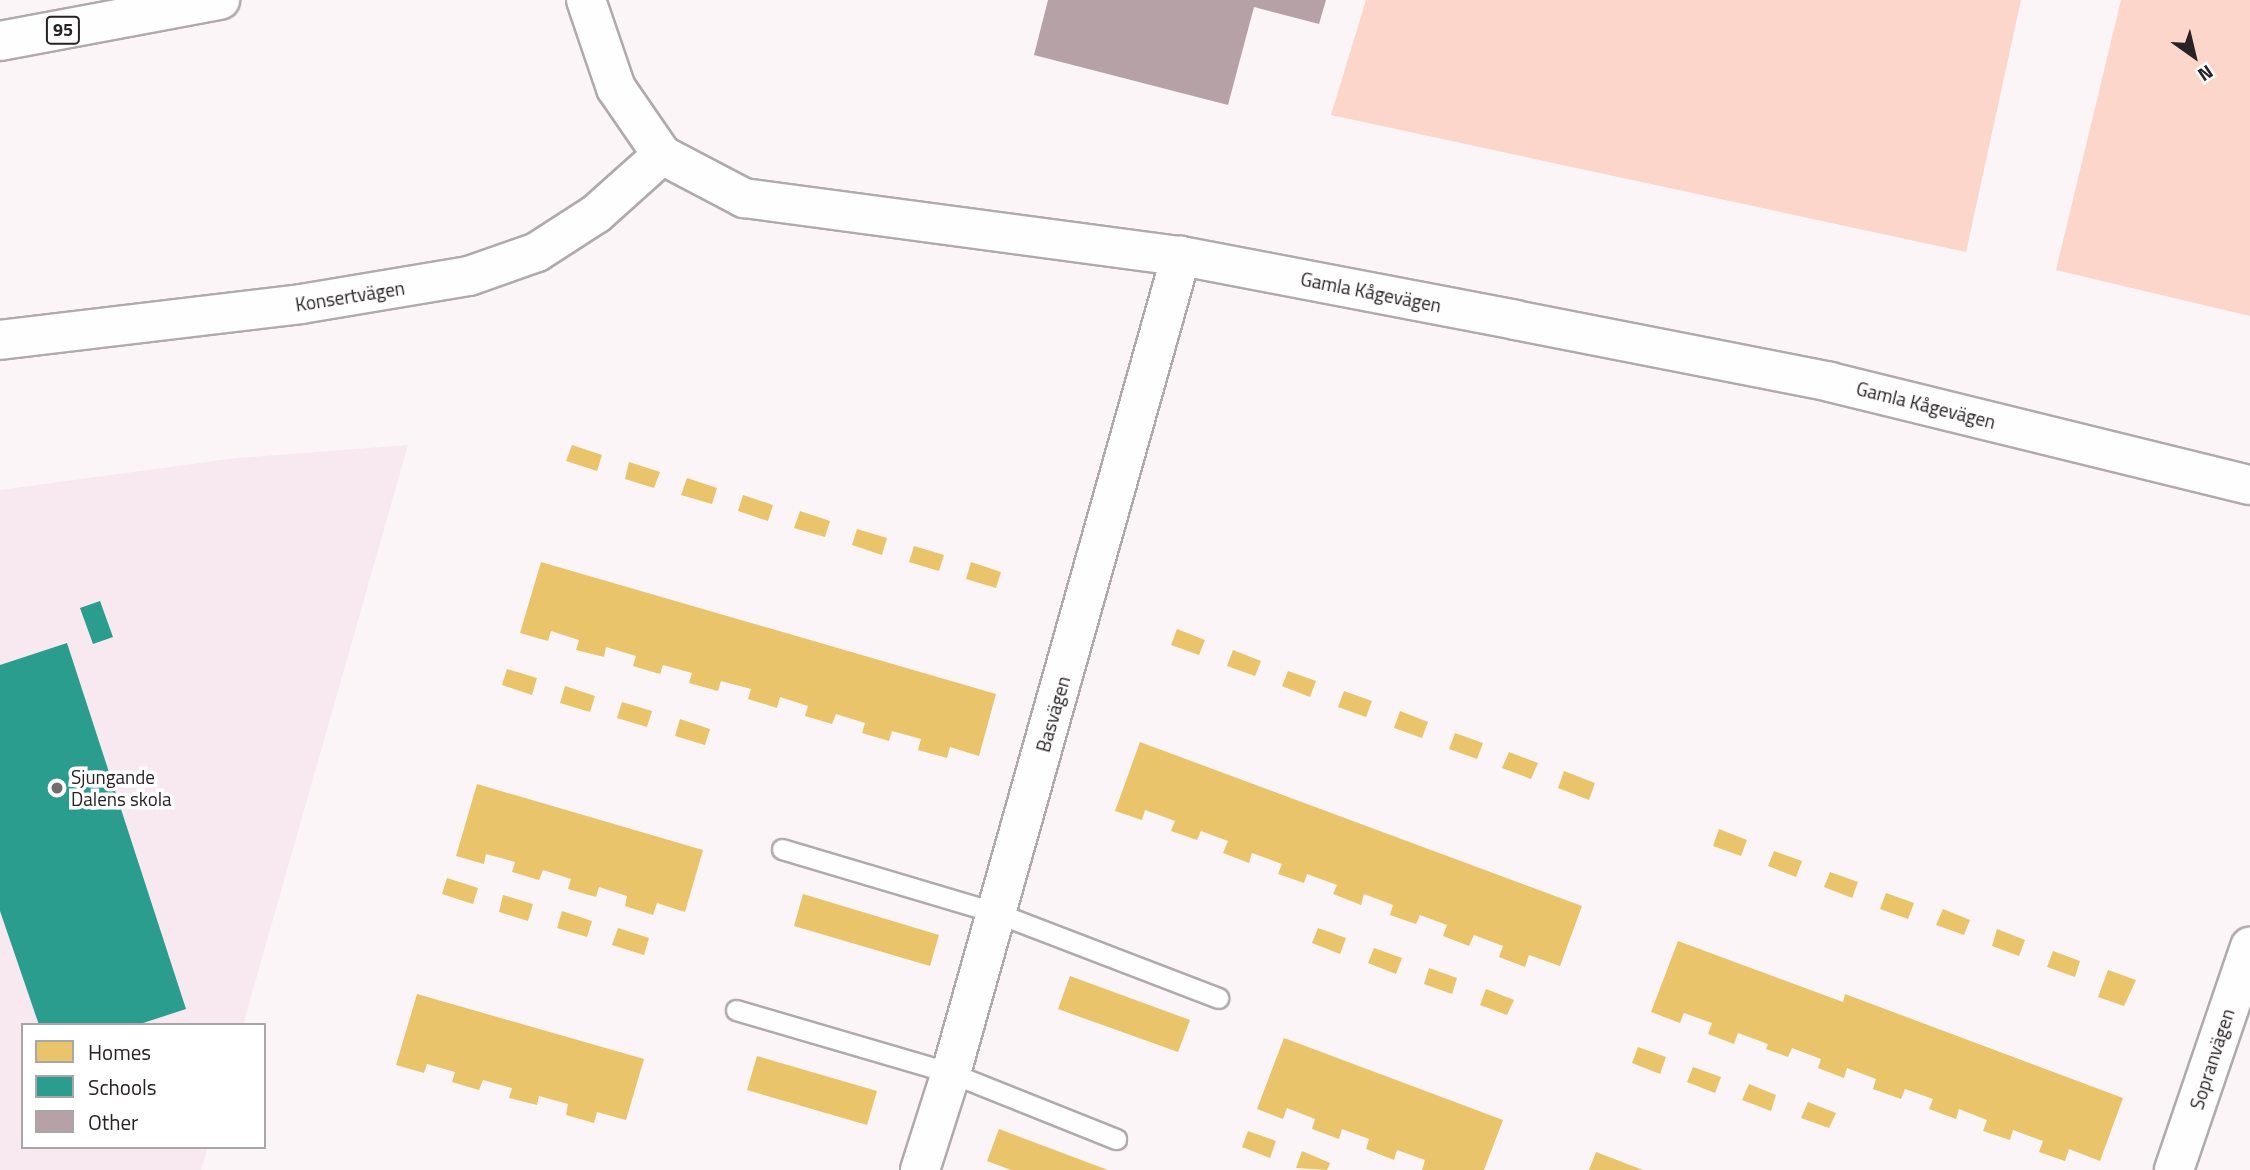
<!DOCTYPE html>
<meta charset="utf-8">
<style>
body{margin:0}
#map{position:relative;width:2250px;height:1170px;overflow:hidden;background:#fbf5f8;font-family:"Titillium Web",sans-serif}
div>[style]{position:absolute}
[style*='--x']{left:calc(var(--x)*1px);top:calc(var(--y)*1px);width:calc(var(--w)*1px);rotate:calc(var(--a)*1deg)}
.built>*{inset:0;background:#f8e9f1}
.green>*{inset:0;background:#fcd5cb}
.homes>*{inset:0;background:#e9c46a}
.schools>*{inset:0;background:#2a9d8f}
.building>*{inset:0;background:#b5a1a6}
.roads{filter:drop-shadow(2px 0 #b0aaad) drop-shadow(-2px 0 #b0aaad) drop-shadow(0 2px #b0aaad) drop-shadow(0 -2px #b0aaad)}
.lane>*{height:19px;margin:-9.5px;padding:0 9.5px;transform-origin:9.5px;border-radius:9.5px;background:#fefefe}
.street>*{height:38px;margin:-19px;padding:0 19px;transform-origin:19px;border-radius:19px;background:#fefefe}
.secondary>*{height:38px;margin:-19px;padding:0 19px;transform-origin:19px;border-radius:19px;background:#fefefe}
.primary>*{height:38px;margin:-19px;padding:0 19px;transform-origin:19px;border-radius:19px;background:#fefefe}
.dots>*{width:19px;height:19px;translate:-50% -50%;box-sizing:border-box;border:4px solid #fff;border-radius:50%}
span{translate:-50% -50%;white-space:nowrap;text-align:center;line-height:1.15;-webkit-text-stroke:7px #fff;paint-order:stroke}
.shield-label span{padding:2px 5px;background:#fff;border:2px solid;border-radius:5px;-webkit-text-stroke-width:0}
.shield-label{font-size:18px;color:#282125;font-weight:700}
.street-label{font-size:19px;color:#282125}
.poi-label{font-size:19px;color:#282125}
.left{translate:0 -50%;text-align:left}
.legend{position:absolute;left:21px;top:1023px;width:245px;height:126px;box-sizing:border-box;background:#fff;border:2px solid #a9a6a8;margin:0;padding:9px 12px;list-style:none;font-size:21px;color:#282125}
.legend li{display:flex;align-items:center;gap:14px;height:35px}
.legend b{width:35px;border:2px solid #a9a6a8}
.north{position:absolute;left:2159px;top:21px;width:70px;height:70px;-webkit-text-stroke:5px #fff;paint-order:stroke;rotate:146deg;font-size:19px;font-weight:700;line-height:28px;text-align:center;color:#282125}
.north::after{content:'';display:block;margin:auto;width:24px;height:32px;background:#282125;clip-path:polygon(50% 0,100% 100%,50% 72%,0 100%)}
</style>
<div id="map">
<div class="built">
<i style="clip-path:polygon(408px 445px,243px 1025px,23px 1025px,23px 1147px,208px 1147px,201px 1170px,0 1170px,0 490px,236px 458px)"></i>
</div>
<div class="green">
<i style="clip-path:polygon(1366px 0,2021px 0,1966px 252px,1331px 115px)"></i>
<i style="clip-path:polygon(2121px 0,2250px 0,2250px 316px,2056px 270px)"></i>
</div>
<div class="homes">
<i style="clip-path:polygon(572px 445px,602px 455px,597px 471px,566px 461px)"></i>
<i style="clip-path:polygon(629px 462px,660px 472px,654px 488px,625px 479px)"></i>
<i style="clip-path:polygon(687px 478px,717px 488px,712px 504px,681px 495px)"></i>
<i style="clip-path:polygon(743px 495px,773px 505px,768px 521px,738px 511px)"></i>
<i style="clip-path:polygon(800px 511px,830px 521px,825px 537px,794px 528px)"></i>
<i style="clip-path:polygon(857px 529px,887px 538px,882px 555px,852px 545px)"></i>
<i style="clip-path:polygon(914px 546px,944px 555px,939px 571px,909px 562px)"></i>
<i style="clip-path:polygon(541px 562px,996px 694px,979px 756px,950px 747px,947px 758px,918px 750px,921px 739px,892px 731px,889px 741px,862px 733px,865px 723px,836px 714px,832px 724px,805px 716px,808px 706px,780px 697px,777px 708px,748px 699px,751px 689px,721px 681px,718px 691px,689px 683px,692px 673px,663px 665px,660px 674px,633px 666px,636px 656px,606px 647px,604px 657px,576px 650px,579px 640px,551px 631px,548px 641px,520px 633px)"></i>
<i style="clip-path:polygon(971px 562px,1001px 572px,996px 588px,966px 579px)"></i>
<i style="clip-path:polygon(1177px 629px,1205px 640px,1199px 655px,1171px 645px)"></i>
<i style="clip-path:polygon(1233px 650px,1261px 661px,1255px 676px,1227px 666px)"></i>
<i style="clip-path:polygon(507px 669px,537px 678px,532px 695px,502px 685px)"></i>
<i style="clip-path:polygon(1288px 671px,1316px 681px,1310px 697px,1282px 686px)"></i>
<i style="clip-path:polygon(565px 686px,595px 696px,590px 712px,560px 703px)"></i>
<i style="clip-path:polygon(1344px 691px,1372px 701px,1366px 717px,1338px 707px)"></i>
<i style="clip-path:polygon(622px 702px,652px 711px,647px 727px,617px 718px)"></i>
<i style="clip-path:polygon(1400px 711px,1428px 722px,1422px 738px,1394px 728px)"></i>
<i style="clip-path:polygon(680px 719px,710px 729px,705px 745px,675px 736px)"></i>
<i style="clip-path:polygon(1455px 733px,1483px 743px,1477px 759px,1449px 749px)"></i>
<i style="clip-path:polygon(1140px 742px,1582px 906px,1560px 966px,1529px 955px,1525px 967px,1499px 957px,1503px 946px,1474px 935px,1469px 946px,1443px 936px,1447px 925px,1420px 915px,1416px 924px,1390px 915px,1393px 905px,1364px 894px,1361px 905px,1333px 894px,1337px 885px,1307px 874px,1304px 883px,1278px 874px,1282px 864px,1252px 853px,1249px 863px,1223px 853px,1228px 841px,1201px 831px,1197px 840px,1171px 831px,1175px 821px,1145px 810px,1142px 820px,1115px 811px)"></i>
<i style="clip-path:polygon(1509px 752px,1538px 763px,1531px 779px,1502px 768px)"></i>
<i style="clip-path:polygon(1564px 771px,1595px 783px,1589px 800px,1558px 788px)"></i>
<i style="clip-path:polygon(477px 784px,703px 850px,685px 912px,657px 903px,653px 915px,625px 906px,627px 896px,599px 887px,596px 897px,568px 889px,571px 879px,543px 870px,539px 880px,512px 872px,515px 862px,486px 854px,484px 864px,456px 856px)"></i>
<i style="clip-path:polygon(1719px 829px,1747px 840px,1741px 856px,1713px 846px)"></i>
<i style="clip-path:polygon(1774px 851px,1802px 861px,1796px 877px,1768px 866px)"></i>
<i style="clip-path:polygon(1830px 872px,1858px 882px,1852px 898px,1824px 887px)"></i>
<i style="clip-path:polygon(447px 878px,478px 888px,473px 904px,442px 894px)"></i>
<i style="clip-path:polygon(1886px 893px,1914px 903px,1908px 919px,1880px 909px)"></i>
<i style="clip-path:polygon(803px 894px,939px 935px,930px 966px,794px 926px)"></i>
<i style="clip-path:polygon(503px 895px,533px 904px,528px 921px,499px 912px)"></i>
<i style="clip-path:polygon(1943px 909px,1970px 920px,1964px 935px,1936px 925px)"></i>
<i style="clip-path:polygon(562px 911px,592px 921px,587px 937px,557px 928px)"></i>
<i style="clip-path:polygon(618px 928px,649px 938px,644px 955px,612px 945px)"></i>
<i style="clip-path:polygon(1318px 928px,1346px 938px,1340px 954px,1312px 943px)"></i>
<i style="clip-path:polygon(1997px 929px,2025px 940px,2019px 956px,1992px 946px)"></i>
<i style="clip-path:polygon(1678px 941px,1843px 1002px,1845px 994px,2123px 1098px,2100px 1161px,2069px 1149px,2065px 1161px,2039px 1152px,2043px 1141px,2013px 1130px,2010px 1140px,1983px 1131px,1987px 1120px,1959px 1109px,1956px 1119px,1929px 1109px,1933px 1099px,1905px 1089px,1901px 1099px,1873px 1089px,1876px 1079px,1847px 1068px,1844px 1078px,1818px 1068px,1821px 1059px,1792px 1048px,1788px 1057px,1766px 1049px,1768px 1044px,1738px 1033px,1734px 1044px,1708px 1034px,1712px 1023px,1684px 1013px,1680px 1023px,1651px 1012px)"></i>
<i style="clip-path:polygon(1374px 948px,1402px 958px,1396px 974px,1368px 963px)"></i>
<i style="clip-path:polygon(2053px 951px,2080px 961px,2075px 977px,2047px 967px)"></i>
<i style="clip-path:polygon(1429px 968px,1457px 978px,1452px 994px,1424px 984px)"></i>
<i style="clip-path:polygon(2108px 970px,2136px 980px,2124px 1006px,2098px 997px)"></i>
<i style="clip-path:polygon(1070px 976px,1190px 1020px,1178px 1052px,1058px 1009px)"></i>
<i style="clip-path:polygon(1486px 989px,1514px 1000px,1507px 1015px,1480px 1005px)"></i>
<i style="clip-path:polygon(417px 994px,644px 1059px,626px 1120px,597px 1112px,594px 1123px,566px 1115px,568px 1104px,539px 1096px,537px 1105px,509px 1098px,512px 1088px,483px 1080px,479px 1090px,452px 1082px,455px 1072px,427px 1064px,424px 1073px,396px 1065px)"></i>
<i style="clip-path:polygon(1284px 1038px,1503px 1120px,1484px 1170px,1422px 1170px,1425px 1160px,1397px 1150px,1394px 1160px,1366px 1149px,1369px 1139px,1342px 1129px,1339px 1139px,1312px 1129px,1315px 1119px,1287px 1108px,1283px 1119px,1257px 1109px)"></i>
<i style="clip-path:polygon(1638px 1047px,1666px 1057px,1660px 1074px,1632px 1063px)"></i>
<i style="clip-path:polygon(757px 1056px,877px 1091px,867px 1125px,747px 1090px)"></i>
<i style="clip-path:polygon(1693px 1067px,1721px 1077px,1715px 1093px,1687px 1082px)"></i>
<i style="clip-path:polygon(1749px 1084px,1776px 1095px,1771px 1111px,1742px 1100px)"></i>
<i style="clip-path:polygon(1808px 1102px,1836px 1113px,1829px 1128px,1801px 1118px)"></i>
<i style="clip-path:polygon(999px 1129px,1108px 1170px,1011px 1170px,987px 1161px)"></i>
<i style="clip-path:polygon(1248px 1131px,1276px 1141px,1270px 1158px,1242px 1147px)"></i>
<i style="clip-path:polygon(1302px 1151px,1330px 1163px,1327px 1170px,1296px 1168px)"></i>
<i style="clip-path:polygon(1596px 1152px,1643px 1170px,1589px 1170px)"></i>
</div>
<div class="schools">
<i style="clip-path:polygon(100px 601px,113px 637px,93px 644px,80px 608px)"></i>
<i style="clip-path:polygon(67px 643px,186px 1009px,137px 1025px,39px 1025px,0 911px,0 665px)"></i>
</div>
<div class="building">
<i style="clip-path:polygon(1048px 0,1326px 0,1319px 24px,1254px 7px,1228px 105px,1034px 55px)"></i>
</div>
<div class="roads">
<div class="lane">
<i style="--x:782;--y:849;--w:224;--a:16.6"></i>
<i style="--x:997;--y:913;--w:237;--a:21"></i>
<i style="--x:736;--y:1010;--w:224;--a:16.3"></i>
<i style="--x:951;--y:1073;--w:178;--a:21.8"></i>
</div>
<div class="street">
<i style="--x:0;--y:340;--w:303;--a:-6.8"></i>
<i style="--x:301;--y:304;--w:170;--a:-9.5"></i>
<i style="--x:469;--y:276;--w:72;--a:-19.4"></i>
<i style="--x:537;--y:252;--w:70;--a:-32.8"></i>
<i style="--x:596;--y:214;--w:89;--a:-41.8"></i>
<i style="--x:920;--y:1170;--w:102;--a:-72.3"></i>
<i style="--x:951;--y:1073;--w:849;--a:-74.28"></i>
<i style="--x:2174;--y:1170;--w:236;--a:-71.2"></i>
</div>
<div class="secondary">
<i style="--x:586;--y:0;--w:93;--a:71.2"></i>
<i style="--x:616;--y:88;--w:81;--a:55.5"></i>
<i style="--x:662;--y:155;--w:93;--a:27.7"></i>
<i style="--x:744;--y:198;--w:441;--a:7.6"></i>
<i style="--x:1181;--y:256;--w:340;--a:10.8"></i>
<i style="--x:1515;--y:320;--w:321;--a:11.1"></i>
<i style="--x:1830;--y:382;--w:432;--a:13.8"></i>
</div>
<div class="primary">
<i style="--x:0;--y:41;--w:224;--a:-10.6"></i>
</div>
</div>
<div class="dots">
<i style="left:57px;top:788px;background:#726b6f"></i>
</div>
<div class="shield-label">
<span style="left:63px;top:30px">95</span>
</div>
<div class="street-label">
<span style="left:1371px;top:292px;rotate:11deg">Gamla Kågevägen</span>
<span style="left:350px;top:296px;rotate:-9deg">Konsertvägen</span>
<span style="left:1926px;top:405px;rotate:14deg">Gamla Kågevägen</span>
<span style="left:1053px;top:714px;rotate:-74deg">Basvägen</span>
<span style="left:2212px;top:1059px;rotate:-72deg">Sopranvägen</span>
</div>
<div class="poi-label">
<span class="left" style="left:71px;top:788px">Sjungande<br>Dalens skola</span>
</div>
<ul class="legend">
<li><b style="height:19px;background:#e9c46a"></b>Homes</li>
<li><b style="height:19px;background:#2a9d8f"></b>Schools</li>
<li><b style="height:19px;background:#b5a1a6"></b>Other</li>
</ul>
<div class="north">N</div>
</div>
